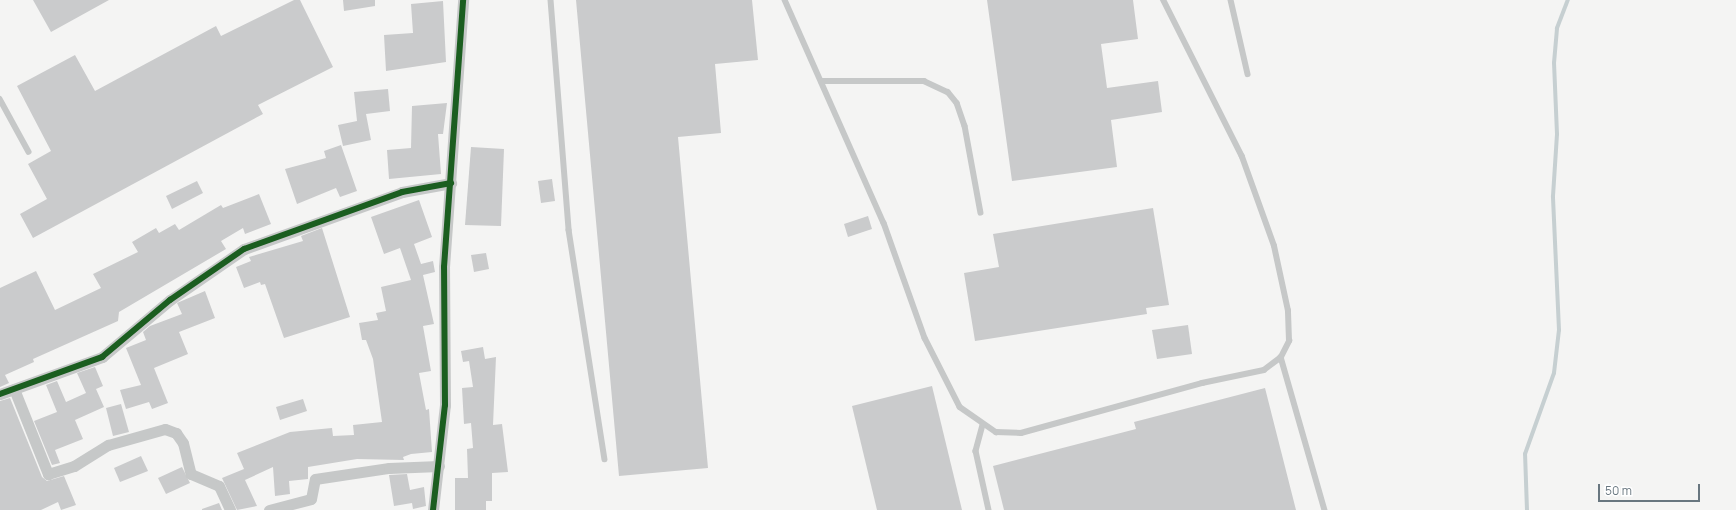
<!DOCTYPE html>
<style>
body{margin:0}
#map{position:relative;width:1736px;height:510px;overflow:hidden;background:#f4f4f3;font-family:Manrope,sans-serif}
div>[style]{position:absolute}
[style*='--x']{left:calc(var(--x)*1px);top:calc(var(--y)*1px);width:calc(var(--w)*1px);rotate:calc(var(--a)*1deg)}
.stream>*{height:4px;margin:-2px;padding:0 2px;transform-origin:2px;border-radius:2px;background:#c6cfd1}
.building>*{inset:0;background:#cacbcc}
.lane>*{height:5.5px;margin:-2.75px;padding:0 2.75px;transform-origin:2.75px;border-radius:2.75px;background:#c6c8c8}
.street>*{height:11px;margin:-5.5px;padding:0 5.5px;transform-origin:5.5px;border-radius:5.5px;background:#c6c8c8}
.cycleway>*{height:6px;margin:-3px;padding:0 3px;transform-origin:3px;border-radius:3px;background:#1b5e20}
span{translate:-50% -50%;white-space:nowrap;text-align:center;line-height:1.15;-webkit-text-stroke:4px #fff;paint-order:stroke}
.scale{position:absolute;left:1598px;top:484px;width:102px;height:18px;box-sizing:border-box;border:2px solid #68767f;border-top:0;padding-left:5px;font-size:12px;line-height:14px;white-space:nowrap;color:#68767f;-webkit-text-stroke:3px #fff;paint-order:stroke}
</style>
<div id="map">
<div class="stream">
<i style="--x:1527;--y:510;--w:56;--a:-92"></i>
<i style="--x:1525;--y:454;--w:86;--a:-70.3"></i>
<i style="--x:1554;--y:373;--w:43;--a:-83.4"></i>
<i style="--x:1559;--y:330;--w:134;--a:-92.6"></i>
<i style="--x:1553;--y:196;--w:62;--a:-86.3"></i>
<i style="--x:1557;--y:134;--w:71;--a:-92.4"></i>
<i style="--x:1554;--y:63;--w:35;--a:-85"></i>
<i style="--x:1557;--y:28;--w:30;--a:-69"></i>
</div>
<div class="building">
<i style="clip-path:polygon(33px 0,109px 0,51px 32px)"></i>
<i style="clip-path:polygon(294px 0,300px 0,333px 67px,258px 105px,263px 114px,33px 238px,20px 214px,47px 199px,28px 164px,51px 151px,17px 86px,75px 55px,95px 91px,216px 26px,221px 36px)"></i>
<i style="clip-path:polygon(343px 0,375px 0,375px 6px,344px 11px)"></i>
<i style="clip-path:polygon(576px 0,752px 0,758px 60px,715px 64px,721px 133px,678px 137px,708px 468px,619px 476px)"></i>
<i style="clip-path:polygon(987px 0,1133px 0,1138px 39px,1101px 44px,1107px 88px,1158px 81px,1162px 112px,1111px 120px,1117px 167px,1012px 181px)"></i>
<i style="clip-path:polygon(443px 1px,446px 62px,386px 71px,384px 35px,413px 33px,411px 4px)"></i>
<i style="clip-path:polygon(388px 89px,390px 111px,366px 114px,371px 140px,343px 146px,338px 125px,357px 121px,354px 92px)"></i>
<i style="clip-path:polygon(447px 103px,443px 134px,438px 134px,441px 174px,389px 179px,387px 150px,411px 148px,412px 106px)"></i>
<i style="clip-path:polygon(341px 145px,357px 191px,340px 197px,336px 188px,297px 204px,285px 169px,326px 158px,324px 151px)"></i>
<i style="clip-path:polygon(471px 147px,504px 149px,501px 226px,465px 225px)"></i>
<i style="clip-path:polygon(552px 179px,555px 201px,541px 203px,538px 181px)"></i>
<i style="clip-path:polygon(197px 181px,203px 193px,172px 209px,166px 196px)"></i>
<i style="clip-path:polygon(259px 194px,271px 224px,245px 234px,243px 228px,221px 241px,226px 249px,119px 312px,118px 321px,33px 359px,34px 362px,5px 375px,9px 383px,0 387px,0 288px,36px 271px,55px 310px,101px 288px,93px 274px,138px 252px,132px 242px,156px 228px,159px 233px,175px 224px,179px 230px,221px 205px,223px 208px)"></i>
<i style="clip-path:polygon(419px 200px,432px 237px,414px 244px,421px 264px,433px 261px,435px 272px,423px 275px,434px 324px,423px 326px,431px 371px,419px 373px,426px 410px,429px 409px,432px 452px,411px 454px,403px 457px,404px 460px,357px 459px,308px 467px,308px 479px,289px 481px,290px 494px,275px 496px,273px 467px,245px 480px,257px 506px,237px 510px,222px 478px,244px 469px,237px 453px,290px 432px,332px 428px,333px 436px,354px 435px,353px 425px,382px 422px,373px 359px,366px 340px,362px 340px,359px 323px,378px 320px,376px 313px,386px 311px,381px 287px,411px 280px,400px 248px,384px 254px,371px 217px)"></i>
<i style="clip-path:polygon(1153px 208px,1169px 305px,1146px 308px,1147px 314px,975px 341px,964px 273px,999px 267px,993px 234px)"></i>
<i style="clip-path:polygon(868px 216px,872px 229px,848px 237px,844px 224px)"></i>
<i style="clip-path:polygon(322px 228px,350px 317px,284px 338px,265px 284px,261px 285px,260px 282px,244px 288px,236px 267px,251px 261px,249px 257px,303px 241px,301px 236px)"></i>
<i style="clip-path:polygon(486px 253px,489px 269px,474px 272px,471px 255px)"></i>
<i style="clip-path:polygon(205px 291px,215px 318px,179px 332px,188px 354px,154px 368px,168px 403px,152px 409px,149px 402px,126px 409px,120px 390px,141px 385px,126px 348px,146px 340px,143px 332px,150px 326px,182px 314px,177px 303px)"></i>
<i style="clip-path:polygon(1188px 325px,1192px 354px,1157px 359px,1152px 330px)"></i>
<i style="clip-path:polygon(483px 347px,485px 359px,496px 357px,493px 425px,502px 424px,508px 472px,492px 473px,492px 501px,486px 501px,486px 510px,455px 510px,455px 478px,468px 478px,467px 449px,473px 448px,471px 423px,464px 424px,462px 388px,473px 387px,469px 361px,463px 362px,461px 351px)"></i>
<i style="clip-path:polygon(95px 367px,103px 386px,96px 389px,104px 407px,75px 420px,83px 439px,55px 450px,60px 463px,52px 465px,34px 421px,57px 412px,46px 385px,57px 381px,66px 402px,86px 393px,77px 373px)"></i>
<i style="clip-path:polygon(932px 386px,962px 510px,877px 510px,852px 406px)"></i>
<i style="clip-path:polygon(1265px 388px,1296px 510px,1004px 510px,993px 466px,1136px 429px,1134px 422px)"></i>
<i style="clip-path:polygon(10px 398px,42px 477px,47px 481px,64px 476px,76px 505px,61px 510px,58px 502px,41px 510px,0 510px,0 401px)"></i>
<i style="clip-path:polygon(303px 399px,307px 411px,280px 420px,276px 407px)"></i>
<i style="clip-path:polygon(121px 404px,129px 432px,113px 436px,106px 408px)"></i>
<i style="clip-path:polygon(141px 456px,148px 471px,120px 482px,114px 468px)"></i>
<i style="clip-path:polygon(182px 467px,190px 483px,166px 494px,158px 478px)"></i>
<i style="clip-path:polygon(407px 474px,410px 490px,424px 487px,426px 506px,413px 509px,412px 503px,394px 506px,389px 475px)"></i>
<i style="clip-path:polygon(219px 503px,222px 510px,202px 510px,202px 509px)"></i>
</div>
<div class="lane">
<i style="--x:551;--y:0;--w:231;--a:85.5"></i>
<i style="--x:569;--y:230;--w:232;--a:81.1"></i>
<i style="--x:785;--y:0;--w:244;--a:66.1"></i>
<i style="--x:884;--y:223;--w:122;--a:70.4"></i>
<i style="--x:925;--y:338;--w:77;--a:63.1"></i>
<i style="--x:960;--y:407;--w:44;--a:34.8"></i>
<i style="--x:996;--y:432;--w:25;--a:2"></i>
<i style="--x:1021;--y:433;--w:188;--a:-15.4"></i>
<i style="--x:1202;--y:383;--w:63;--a:-11.8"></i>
<i style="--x:1264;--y:370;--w:21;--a:-37"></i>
<i style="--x:1281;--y:357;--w:18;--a:-63"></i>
<i style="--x:1289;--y:341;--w:30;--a:-92"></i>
<i style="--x:1288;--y:311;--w:66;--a:-102.2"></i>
<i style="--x:1274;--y:246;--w:95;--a:-109.8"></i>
<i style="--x:1242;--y:157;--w:176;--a:-116.7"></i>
<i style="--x:1231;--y:0;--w:76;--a:77.1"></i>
<i style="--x:821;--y:81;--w:103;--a:0"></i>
<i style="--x:924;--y:81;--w:26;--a:25"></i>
<i style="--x:948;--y:92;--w:14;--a:51"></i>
<i style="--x:957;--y:103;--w:24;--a:71"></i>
<i style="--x:965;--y:126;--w:88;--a:79.6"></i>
<i style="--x:0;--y:99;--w:60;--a:61.3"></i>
<i style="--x:1281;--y:357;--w:159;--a:74"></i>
<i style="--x:983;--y:425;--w:27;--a:105"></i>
<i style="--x:976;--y:451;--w:60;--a:77.6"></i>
</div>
<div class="street">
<i style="--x:14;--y:389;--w:92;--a:68.2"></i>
<i style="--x:48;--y:474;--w:27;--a:-17"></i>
<i style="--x:74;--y:466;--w:40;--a:-32"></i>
<i style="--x:108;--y:445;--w:59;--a:-15.7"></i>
<i style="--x:165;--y:429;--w:12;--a:20"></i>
<i style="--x:176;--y:433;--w:12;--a:55"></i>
<i style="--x:183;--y:443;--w:32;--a:76"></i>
<i style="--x:191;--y:474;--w:30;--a:23"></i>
<i style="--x:219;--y:486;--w:26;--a:65"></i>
<i style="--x:0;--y:394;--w:109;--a:-19.9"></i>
<i style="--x:102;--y:357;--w:89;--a:-40"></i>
<i style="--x:170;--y:300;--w:90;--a:-34.6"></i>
<i style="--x:244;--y:249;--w:168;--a:-19.8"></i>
<i style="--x:402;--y:192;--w:50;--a:-10.4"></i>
<i style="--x:269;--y:510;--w:43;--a:-14.7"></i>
<i style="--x:311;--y:499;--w:20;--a:-79"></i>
<i style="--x:315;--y:479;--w:75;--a:-8.5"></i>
<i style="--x:389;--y:468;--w:50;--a:-2.3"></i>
<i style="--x:433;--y:510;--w:106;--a:-83.5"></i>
<i style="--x:445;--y:405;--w:138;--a:-90.4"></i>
<i style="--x:444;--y:267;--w:268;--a:-85.9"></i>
</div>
<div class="cycleway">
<i style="--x:0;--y:394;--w:109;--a:-19.9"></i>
<i style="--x:102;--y:357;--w:89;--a:-40"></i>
<i style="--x:170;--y:300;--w:90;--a:-34.6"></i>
<i style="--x:244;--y:249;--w:168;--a:-19.8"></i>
<i style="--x:402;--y:192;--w:50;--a:-10.4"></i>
<i style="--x:433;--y:510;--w:106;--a:-83.5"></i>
<i style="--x:445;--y:405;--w:138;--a:-90.4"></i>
<i style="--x:444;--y:267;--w:268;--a:-85.9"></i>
</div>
<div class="scale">50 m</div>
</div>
